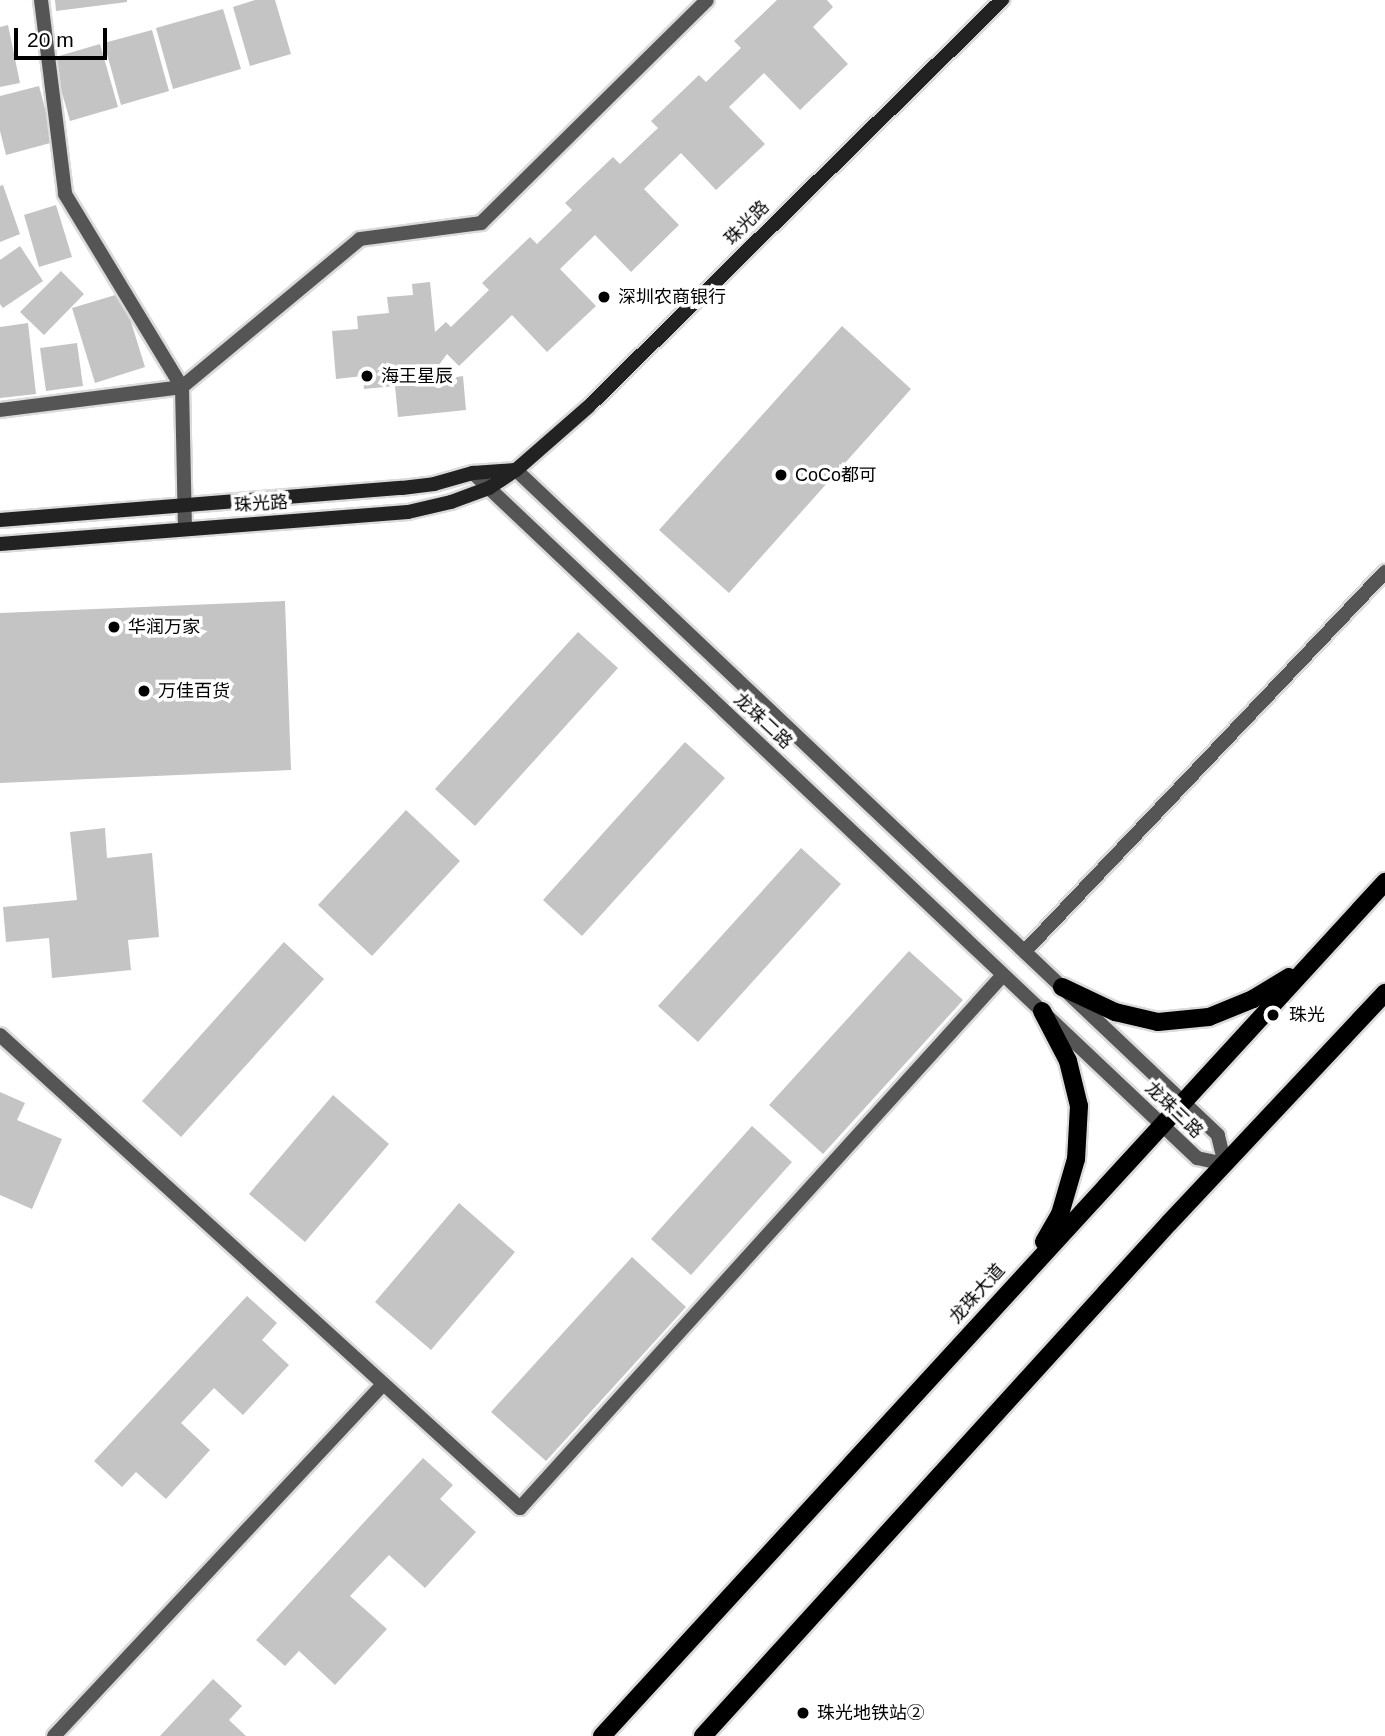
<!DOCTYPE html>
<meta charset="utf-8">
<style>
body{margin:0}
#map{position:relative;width:1385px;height:1736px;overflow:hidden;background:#fff;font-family:Helvetica,"Noto Sans SC",sans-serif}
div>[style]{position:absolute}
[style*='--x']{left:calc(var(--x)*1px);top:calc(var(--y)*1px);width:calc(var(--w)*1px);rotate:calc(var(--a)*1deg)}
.building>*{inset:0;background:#c4c4c4}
.roads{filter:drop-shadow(2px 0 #dbdbdb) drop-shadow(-2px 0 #dbdbdb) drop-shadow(0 2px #dbdbdb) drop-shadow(0 -2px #dbdbdb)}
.service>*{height:14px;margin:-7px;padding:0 7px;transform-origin:7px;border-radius:7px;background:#555}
.minor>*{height:14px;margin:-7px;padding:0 7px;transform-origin:7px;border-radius:7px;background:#555}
.tertiary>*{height:14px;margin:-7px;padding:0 7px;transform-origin:7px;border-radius:7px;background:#555}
.secondary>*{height:14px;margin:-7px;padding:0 7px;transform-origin:7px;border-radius:7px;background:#222}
.primary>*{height:18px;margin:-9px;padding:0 9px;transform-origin:9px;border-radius:9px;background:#000}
.dots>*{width:19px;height:19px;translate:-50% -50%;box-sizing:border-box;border:4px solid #fff;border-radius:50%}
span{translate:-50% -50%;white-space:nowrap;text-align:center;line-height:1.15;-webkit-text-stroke:7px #fff;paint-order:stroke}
.street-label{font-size:18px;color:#000}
.poi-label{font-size:18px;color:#000}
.left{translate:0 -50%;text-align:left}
.scale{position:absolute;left:14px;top:28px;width:93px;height:32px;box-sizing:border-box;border:4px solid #000;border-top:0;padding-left:9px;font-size:21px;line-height:24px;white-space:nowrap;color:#000;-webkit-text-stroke:5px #fff;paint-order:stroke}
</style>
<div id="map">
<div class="building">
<i style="clip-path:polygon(55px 0,127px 0,127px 2px,56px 11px)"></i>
<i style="clip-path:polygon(255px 0,275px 0,291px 54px,250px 66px,233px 7px)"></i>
<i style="clip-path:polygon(777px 0,827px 0,833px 7px,813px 27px,848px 64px,800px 110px,764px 73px,729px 107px,765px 144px,716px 190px,681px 153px,644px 189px,679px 225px,631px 272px,595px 235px,560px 269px,596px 306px,547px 352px,512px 315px,459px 366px,447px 354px,438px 366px,450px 364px,451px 378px,463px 376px,466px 410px,398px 417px,395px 386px,364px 389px,363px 376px,336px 379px,332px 331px,358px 329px,357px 316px,389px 313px,387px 297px,413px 295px,412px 284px,430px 282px,435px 332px,446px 322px,451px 327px,489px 290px,482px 283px,530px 237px,537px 244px,572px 210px,565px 203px,613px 157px,620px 164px,658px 128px,651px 121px,699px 75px,706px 82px,741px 48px,734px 41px)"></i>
<i style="clip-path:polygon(223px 9px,241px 69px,173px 89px,156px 28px)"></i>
<i style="clip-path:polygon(8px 25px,20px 83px,0 87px,0 27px)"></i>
<i style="clip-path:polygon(152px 30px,169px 91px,121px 105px,104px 43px)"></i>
<i style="clip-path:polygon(100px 44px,118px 107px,70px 121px,52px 58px)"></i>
<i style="clip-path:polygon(39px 86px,54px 142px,6px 155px,0 131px,0 96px)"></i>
<i style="clip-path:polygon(3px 185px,20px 234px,0 242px,0 186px)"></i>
<i style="clip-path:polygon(56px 205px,72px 257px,39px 267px,24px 215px)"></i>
<i style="clip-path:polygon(20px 246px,43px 281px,3px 308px,0 304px,0 260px)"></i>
<i style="clip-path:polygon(61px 271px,84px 294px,44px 335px,20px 312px)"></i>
<i style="clip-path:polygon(122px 293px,145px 367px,95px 383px,72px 308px)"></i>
<i style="clip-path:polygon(28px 323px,36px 394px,0 398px,0 327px)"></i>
<i style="clip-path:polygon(842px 326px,911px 389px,729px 593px,659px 530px)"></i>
<i style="clip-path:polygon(77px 343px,83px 386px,46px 391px,40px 348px)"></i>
<i style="clip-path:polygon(285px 601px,291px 770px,0 783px,0 613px)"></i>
<i style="clip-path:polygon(578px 632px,618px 668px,475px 826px,435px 789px)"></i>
<i style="clip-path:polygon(685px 742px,725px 778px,582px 936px,543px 900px)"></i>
<i style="clip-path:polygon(406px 810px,460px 861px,372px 956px,318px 905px)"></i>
<i style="clip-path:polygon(105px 828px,107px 858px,152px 853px,159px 937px,128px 940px,131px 970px,52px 978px,49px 938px,6px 942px,3px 907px,77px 900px,70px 832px)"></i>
<i style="clip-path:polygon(801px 848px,841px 884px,698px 1042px,658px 1006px)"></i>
<i style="clip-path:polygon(284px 942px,324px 979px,181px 1137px,142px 1101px)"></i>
<i style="clip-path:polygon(909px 951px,963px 1000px,823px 1154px,769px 1105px)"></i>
<i style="clip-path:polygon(0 1092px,25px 1103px,17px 1120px,62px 1139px,32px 1209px,0 1195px)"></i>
<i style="clip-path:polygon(333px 1095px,389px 1144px,305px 1242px,249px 1194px)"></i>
<i style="clip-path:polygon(752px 1126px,792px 1162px,691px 1275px,651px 1239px)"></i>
<i style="clip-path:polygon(459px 1203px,515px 1252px,431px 1350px,375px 1302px)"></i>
<i style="clip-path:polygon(632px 1257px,686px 1307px,546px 1461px,491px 1412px)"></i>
<i style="clip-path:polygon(247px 1296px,277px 1323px,262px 1340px,289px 1365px,243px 1415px,214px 1388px,181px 1423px,210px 1450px,166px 1499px,136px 1472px,122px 1487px,94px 1461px)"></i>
<i style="clip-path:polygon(423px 1458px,453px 1485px,440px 1499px,476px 1532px,425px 1588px,389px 1555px,350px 1596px,387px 1629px,335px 1685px,299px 1651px,285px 1666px,256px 1640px)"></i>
<i style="clip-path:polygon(213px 1679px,242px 1706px,229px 1720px,246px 1736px,160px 1736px)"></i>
</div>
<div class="roads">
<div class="service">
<i style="--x:41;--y:0;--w:195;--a:82.9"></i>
<i style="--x:65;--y:194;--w:226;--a:58.8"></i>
<i style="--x:182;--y:387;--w:142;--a:88.8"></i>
<i style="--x:0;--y:410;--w:183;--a:-7.2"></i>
<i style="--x:182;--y:387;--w:231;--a:-39.7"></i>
<i style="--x:360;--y:239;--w:122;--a:-7.5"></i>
<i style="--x:481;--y:223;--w:317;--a:-44.6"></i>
<i style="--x:54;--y:1736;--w:482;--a:-46.9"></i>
</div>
<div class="minor">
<i style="--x:1025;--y:951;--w:523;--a:-46.47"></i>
<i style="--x:0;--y:1035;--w:703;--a:42.29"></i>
<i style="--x:520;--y:1508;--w:719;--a:-47.82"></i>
</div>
<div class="tertiary">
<i style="--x:473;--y:473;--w:997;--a:43.41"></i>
<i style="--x:1197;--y:1158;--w:29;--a:12"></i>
<i style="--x:1225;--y:1164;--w:30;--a:-104"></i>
<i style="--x:1218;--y:1135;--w:967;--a:-136.55"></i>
</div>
<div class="secondary">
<i style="--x:0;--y:520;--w:403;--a:-4.6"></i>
<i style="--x:402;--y:488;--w:32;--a:-7"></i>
<i style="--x:434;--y:484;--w:41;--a:-15.8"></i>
<i style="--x:473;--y:473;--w:42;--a:-4.1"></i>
<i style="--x:0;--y:544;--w:409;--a:-4.5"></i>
<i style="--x:408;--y:512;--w:44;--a:-13.1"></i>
<i style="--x:451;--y:502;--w:40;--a:-20.2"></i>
<i style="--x:489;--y:488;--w:32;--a:-34"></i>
<i style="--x:516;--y:470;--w:96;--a:-41.2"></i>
<i style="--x:588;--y:407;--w:581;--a:-44.51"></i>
</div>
<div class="primary">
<i style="--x:1062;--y:987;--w:59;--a:25.3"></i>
<i style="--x:1115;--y:1012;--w:44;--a:13.1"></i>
<i style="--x:1158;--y:1022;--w:51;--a:-5.6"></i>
<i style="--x:1209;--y:1017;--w:48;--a:-22.2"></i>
<i style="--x:1253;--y:999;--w:42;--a:-31.4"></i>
<i style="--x:1042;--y:1011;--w:56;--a:62.5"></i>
<i style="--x:1068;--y:1061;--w:46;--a:76.3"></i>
<i style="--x:1079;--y:1106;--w:53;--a:93.2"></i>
<i style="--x:1076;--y:1159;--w:57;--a:106.2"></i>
<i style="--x:1060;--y:1214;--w:32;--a:120"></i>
<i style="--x:602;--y:1736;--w:1159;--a:-47.48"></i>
<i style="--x:703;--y:1736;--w:693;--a:-47.75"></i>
<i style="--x:1169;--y:1223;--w:316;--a:-46.8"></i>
</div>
</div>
<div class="dots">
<i style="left:604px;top:297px;background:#000"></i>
<i style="left:367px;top:376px;background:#000"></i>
<i style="left:781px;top:475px;background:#000"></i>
<i style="left:114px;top:627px;background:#000"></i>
<i style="left:144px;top:691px;background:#000"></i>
<i style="left:1273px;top:1015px;background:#000"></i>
<i style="left:803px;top:1713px;background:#000"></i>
</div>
<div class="street-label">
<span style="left:747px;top:223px;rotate:-45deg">珠光路</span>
<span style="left:261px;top:504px;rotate:-4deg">珠光路</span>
<span style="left:763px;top:721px;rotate:43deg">龙珠二路</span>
<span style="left:1174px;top:1110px;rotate:44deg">龙珠二路</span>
<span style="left:977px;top:1294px;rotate:-48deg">龙珠大道</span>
</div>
<div class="poi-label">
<span class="left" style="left:618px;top:297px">深圳农商银行</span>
<span class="left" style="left:381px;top:376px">海王星辰</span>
<span class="left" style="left:795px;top:475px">CoCo都可</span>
<span class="left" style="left:128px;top:627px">华润万家</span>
<span class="left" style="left:158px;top:691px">万佳百货</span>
<span class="left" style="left:1289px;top:1015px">珠光</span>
<span class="left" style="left:817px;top:1713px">珠光地铁站②</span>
</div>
<div class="scale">20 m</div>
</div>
